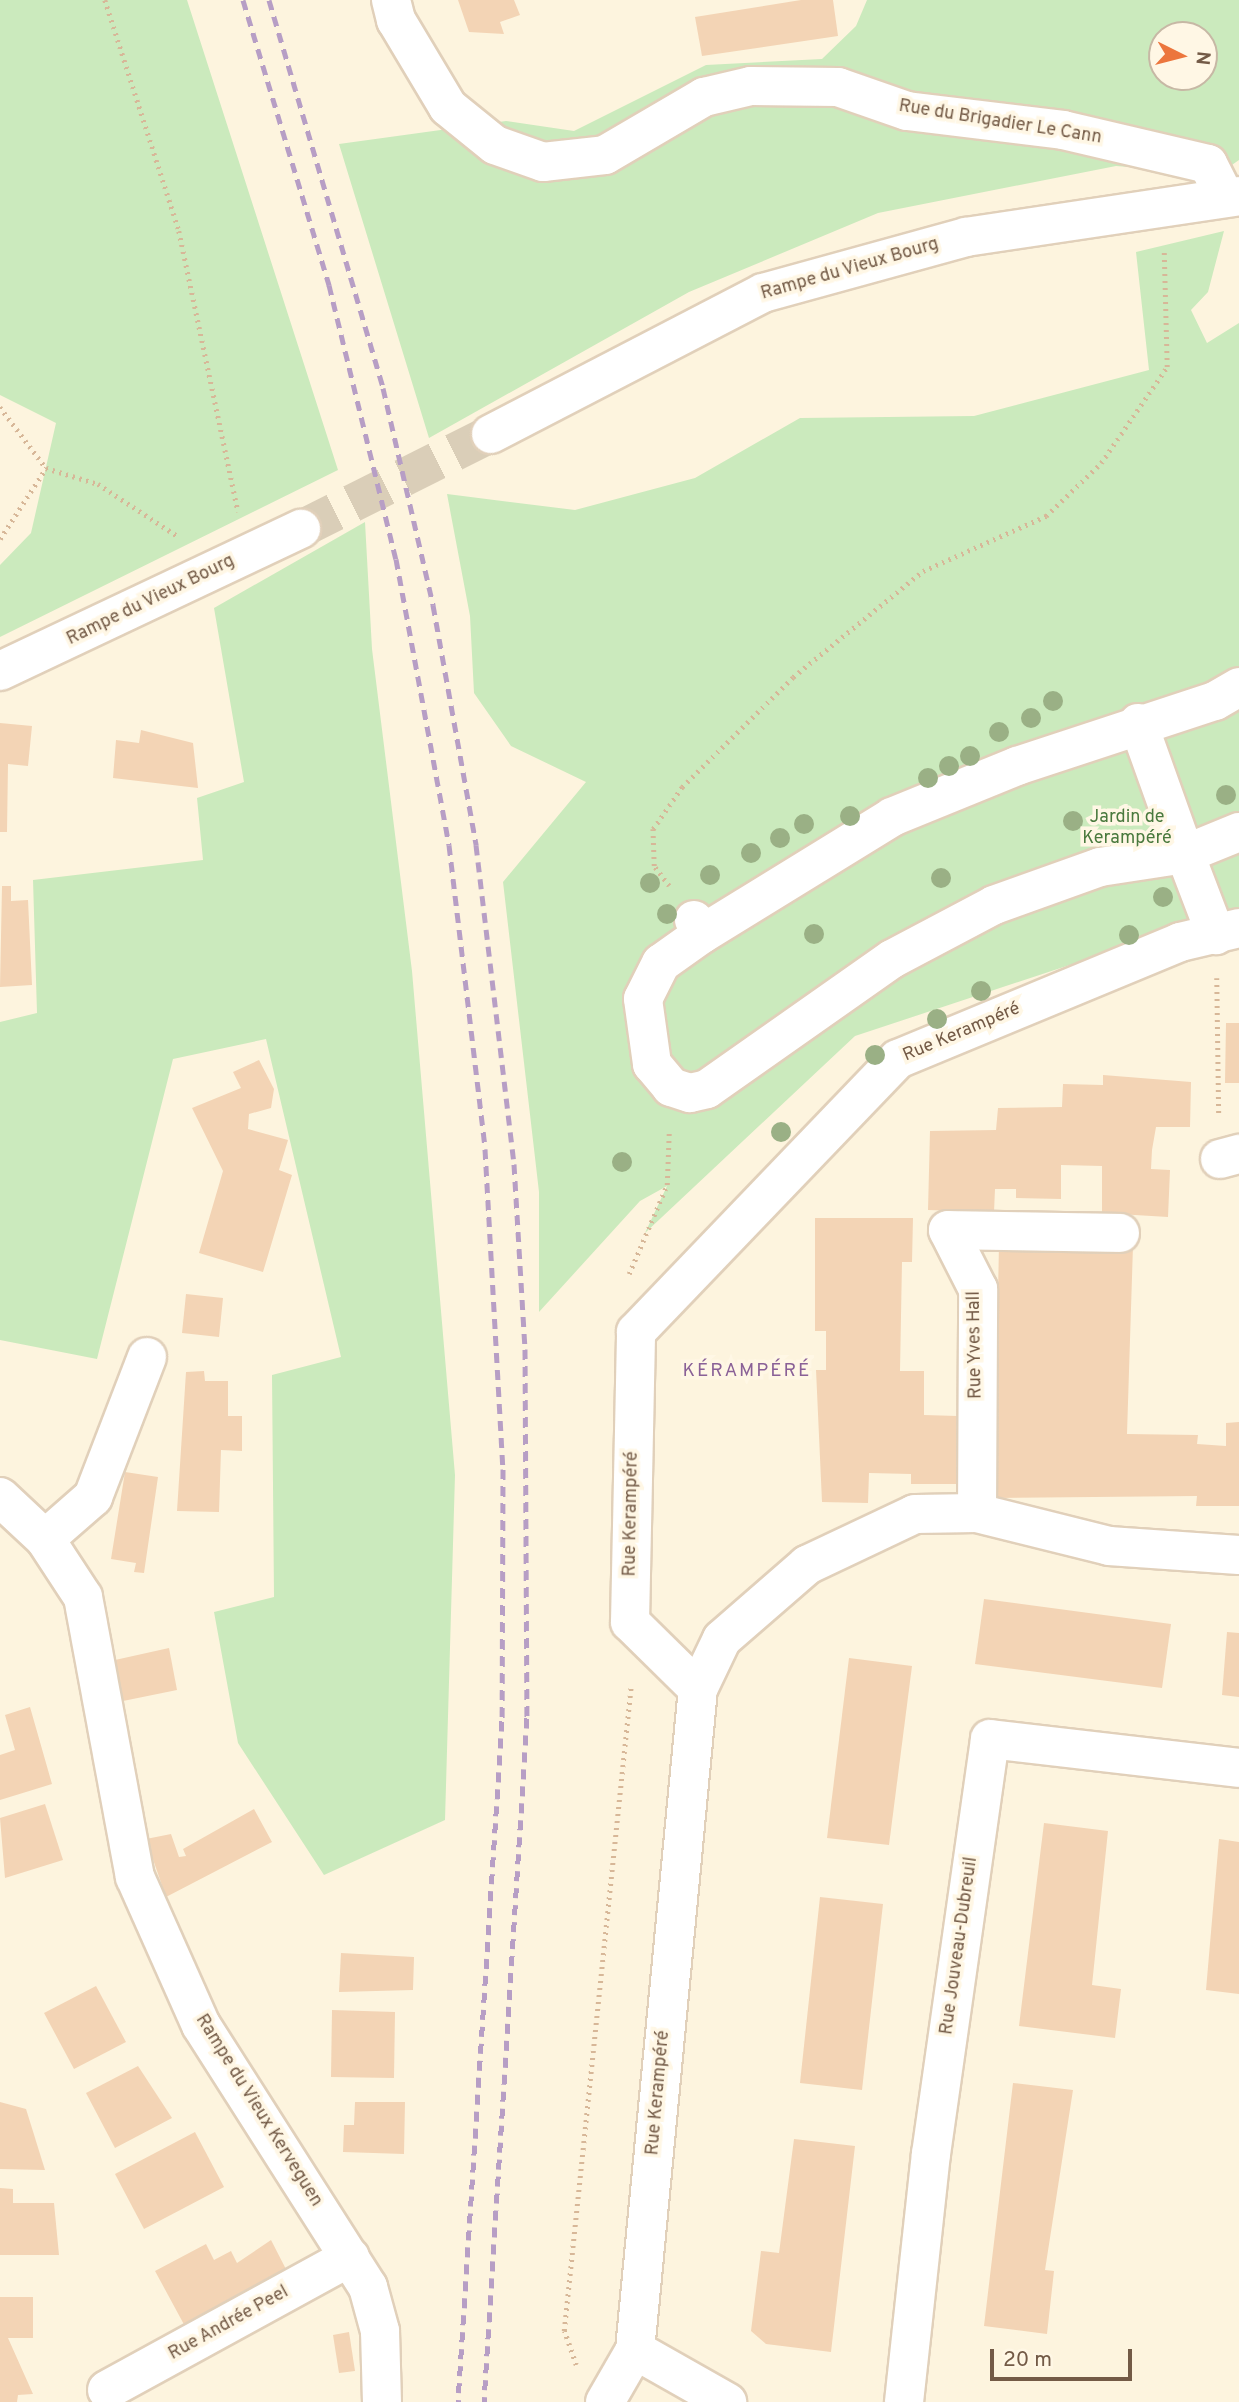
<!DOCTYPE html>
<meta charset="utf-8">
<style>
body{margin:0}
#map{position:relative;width:1239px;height:2402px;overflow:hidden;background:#fdf4de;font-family:Overpass,sans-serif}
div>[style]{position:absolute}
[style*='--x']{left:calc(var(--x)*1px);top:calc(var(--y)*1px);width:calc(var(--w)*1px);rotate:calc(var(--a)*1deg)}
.green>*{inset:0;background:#cbeabd}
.building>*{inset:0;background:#f3d4b5}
.street-tunnel>*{height:38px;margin-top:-19px;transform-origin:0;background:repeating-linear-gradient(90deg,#daceb8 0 38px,transparent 0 57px)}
.path>*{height:4.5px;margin-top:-2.25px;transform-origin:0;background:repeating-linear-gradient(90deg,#d7b798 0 2px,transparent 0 7px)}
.roads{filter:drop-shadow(2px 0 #e1d0ba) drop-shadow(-2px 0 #e1d0ba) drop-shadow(0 2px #e1d0ba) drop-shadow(0 -2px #e1d0ba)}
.street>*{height:38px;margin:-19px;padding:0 19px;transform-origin:19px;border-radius:19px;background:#fff}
.rail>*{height:5px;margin-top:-2.5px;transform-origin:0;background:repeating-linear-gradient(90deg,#b79ec5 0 10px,transparent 0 17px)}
.trees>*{width:20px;height:20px;margin:-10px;border-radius:50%;background:#9ab085}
span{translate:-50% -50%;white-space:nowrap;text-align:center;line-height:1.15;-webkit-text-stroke:7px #fff7e5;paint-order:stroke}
.street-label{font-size:18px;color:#735a46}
.park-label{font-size:18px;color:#49793d}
.neighbourhood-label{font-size:19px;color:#8a6197;letter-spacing:2px}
.north{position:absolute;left:1148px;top:21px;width:70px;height:70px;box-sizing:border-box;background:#fff7e5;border:2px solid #c7b8a5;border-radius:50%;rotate:96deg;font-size:19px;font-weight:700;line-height:28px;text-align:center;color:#735a46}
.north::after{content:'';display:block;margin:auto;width:24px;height:32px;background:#ec763d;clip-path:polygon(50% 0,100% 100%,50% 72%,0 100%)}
.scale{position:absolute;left:990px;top:2349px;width:142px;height:32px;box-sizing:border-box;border:4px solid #735a46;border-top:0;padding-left:9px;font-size:21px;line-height:24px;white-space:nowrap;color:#735a46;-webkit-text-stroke:5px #fff7e5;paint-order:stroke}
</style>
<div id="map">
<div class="green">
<i style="clip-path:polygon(0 0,187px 0,338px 470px,0 637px,0 565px,31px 533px,56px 423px,0 395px)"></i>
<i style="clip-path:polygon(evenodd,867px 0,1239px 0,1239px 160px,1219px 174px,1116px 166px,878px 213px,689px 292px,429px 438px,339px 144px,506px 121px,574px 131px,706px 65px,822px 59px,856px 26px,867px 0,1162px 35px,1204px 35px,1204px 77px,1162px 77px,1162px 35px)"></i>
<i style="clip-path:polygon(1224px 231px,1208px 292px,1191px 310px,1207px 343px,1239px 323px,1239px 909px,855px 1036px,645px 1233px,667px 1186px,640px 1201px,539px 1312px,539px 1192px,503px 882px,586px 782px,511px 746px,474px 693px,470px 616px,447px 494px,575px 510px,695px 478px,800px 418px,974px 416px,1149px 370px,1136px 252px)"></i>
<i style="clip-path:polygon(365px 522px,372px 649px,412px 971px,455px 1475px,445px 1820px,324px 1875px,238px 1743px,214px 1612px,274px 1597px,272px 1375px,341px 1357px,266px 1039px,173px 1059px,97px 1359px,0 1340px,0 1022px,37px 1013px,33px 880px,203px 860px,197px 798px,244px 782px,214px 608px)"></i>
</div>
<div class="building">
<i style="clip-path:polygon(458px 0,514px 0,520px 15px,500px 22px,504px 34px,469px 32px)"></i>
<i style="clip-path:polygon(801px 0,833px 0,838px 36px,702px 56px,695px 17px)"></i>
<i style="clip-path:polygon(0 723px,32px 726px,28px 766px,8px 764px,7px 832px,0 832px)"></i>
<i style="clip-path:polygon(141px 730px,193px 743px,198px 788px,113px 778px,116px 740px,139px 743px)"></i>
<i style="clip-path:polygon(2px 886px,11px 886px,11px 901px,28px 900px,32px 985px,0 987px)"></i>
<i style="clip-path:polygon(1226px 1023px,1239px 1023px,1239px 1083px,1225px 1083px)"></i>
<i style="clip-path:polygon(259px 1060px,274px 1089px,271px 1108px,249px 1114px,248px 1129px,288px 1140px,279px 1170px,292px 1175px,263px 1272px,199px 1253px,223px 1171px,192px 1108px,241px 1088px,233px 1072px)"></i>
<i style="clip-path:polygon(1103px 1075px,1191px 1082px,1190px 1127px,1156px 1127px,1152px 1150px,1151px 1169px,1170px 1170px,1168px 1217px,1102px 1213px,1102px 1166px,1061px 1165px,1061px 1199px,1016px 1198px,1016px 1189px,995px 1189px,994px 1212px,928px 1210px,930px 1131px,996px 1130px,998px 1108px,1062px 1107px,1063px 1084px,1103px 1085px)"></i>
<i style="clip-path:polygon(815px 1218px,913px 1218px,912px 1262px,902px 1262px,900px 1371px,924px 1371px,924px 1415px,957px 1416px,956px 1484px,911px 1484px,911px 1474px,869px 1473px,868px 1503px,822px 1502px,816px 1370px,826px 1370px,826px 1331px,815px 1331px)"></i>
<i style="clip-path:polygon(999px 1244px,1133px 1246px,1127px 1434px,1198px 1435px,1197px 1444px,1226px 1446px,1226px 1423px,1239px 1422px,1239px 1506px,1196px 1506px,1197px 1496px,994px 1498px)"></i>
<i style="clip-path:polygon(186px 1294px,223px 1298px,219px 1337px,182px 1333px)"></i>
<i style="clip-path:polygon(204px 1371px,205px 1381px,228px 1381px,228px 1416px,242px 1416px,242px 1451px,221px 1450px,219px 1512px,177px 1511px,186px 1372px)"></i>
<i style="clip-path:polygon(125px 1472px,158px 1477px,144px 1573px,134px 1572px,136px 1563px,111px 1559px)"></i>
<i style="clip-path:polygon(984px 1599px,1171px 1624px,1162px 1688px,975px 1664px)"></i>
<i style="clip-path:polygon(1227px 1632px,1239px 1633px,1239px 1697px,1222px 1695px)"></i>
<i style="clip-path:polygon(169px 1648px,177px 1690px,123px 1701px,115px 1660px)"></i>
<i style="clip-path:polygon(849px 1658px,912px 1666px,889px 1845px,827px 1838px)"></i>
<i style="clip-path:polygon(30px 1707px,52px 1784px,0 1800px,0 1755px,15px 1750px,5px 1715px)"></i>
<i style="clip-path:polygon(45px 1804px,63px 1860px,5px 1878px,0 1818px)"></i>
<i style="clip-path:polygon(254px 1809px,272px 1842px,166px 1897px,146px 1839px,171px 1834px,179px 1857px,186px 1856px,183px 1849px)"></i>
<i style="clip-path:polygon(1044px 1823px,1108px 1831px,1092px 1985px,1121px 1989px,1115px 2038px,1019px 2026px)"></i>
<i style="clip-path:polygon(1219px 1839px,1239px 1842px,1239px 1994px,1206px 1990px)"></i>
<i style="clip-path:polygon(820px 1897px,883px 1904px,862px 2090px,800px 2083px)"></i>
<i style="clip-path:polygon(341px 1953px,414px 1957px,413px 1990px,339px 1992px)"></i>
<i style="clip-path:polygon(96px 1986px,126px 2042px,74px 2069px,44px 2013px)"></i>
<i style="clip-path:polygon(332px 2010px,395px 2012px,394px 2078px,331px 2077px)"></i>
<i style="clip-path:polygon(138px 2066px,172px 2118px,115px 2148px,86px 2093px)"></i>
<i style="clip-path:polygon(1013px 2083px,1073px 2090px,1045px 2270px,1054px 2271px,1047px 2334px,984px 2326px)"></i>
<i style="clip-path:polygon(0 2102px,26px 2109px,45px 2170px,0 2169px)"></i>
<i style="clip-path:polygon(355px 2102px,405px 2102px,404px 2154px,343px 2152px,344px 2125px,354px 2125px)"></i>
<i style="clip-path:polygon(195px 2132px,224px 2187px,144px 2229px,115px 2174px)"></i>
<i style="clip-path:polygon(794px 2139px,855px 2146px,831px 2352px,766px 2344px,751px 2331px,761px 2251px,779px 2253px)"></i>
<i style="clip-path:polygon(0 2188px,13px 2189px,13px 2203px,54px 2203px,59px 2255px,0 2255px)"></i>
<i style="clip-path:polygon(271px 2240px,290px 2277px,187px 2330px,155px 2271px,206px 2244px,214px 2260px,231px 2251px,237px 2263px)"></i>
<i style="clip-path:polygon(0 2297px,33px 2297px,33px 2338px,8px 2338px,33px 2394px,18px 2395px,17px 2402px,0 2402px)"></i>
<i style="clip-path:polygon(349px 2332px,355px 2371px,339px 2373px,333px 2335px)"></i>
</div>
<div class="street-tunnel">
<i style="--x:301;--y:529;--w:212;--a:-26.6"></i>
</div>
<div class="path">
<i style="--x:105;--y:0;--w:243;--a:72.2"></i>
<i style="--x:179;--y:231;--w:287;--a:78.1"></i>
<i style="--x:0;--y:407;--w:76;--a:53"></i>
<i style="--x:0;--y:539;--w:85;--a:-57.1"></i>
<i style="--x:46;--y:468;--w:54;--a:17.1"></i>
<i style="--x:98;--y:484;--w:97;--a:33.2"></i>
<i style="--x:669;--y:886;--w:25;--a:-127"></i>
<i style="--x:654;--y:866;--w:37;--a:-92"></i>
<i style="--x:653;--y:829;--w:51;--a:-55.4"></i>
<i style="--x:682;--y:787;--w:156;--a:-44.7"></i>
<i style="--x:793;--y:677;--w:168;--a:-39.2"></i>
<i style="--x:923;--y:571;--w:135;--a:-24.1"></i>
<i style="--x:1046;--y:516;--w:76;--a:-43.9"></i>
<i style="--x:1101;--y:463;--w:116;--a:-55.5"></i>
<i style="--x:1167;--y:367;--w:115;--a:-91.5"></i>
<i style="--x:1217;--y:978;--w:135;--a:89.2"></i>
<i style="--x:629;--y:1274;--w:97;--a:-66.9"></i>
<i style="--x:667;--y:1185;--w:52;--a:-87.8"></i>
<i style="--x:576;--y:2365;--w:36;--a:-109"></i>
<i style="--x:564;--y:2331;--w:648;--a:-84.07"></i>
</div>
<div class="roads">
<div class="street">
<i style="--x:391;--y:0;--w:21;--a:76"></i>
<i style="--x:396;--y:20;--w:101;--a:59.1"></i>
<i style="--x:448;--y:107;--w:60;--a:39"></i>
<i style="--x:495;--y:145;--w:51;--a:19.5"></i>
<i style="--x:543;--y:162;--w:62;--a:-6.4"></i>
<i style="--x:605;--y:155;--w:115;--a:-30.4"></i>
<i style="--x:704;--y:97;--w:48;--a:-13.2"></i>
<i style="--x:751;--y:86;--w:87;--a:0.7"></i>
<i style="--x:838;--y:87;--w:73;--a:19.2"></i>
<i style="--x:907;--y:111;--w:157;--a:6.9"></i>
<i style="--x:1063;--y:130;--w:149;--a:13.2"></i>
<i style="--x:1208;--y:164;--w:38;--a:63"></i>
<i style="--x:491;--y:434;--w:306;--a:-27.4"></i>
<i style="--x:763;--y:293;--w:211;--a:-15.4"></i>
<i style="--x:966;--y:237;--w:276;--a:-8.5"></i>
<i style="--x:0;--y:671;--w:333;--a:-25.3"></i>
<i style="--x:1138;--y:723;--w:139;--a:70.3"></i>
<i style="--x:1185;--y:854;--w:58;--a:-22.2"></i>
<i style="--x:694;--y:920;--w:16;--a:60"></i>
<i style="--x:702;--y:934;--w:50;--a:144.7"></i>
<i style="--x:661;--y:963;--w:40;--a:116.6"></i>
<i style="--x:643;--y:999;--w:66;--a:82.1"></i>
<i style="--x:652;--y:1064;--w:30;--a:50"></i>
<i style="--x:671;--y:1087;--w:20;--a:18"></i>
<i style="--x:690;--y:1093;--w:17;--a:-13"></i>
<i style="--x:707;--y:1089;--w:226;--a:-35.1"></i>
<i style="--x:892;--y:959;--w:115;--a:-27.9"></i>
<i style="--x:994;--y:905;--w:113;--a:-19.7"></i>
<i style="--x:1100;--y:867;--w:86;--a:-8.7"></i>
<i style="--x:1185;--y:854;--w:87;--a:69.1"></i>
<i style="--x:702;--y:934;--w:223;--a:-31.6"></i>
<i style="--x:892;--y:817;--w:135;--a:-22.2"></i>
<i style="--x:1017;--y:766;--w:208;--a:-18.2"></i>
<i style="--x:1215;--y:701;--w:28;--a:-30"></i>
<i style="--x:1220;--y:1159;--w:20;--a:-15"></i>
<i style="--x:0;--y:1497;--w:62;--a:43"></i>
<i style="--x:45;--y:1539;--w:69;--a:56.8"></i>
<i style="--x:83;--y:1597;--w:285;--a:79.5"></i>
<i style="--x:135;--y:1877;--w:162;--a:66"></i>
<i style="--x:201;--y:2025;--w:311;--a:57.5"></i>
<i style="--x:368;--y:2287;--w:46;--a:74.7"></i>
<i style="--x:380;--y:2331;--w:71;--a:88.4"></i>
<i style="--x:977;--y:1513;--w:224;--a:-89.7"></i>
<i style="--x:978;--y:1289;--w:66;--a:-117"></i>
<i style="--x:948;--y:1230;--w:172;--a:1"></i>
<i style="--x:45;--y:1539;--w:64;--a:-41.2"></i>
<i style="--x:93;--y:1497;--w:150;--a:-68.9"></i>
<i style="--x:698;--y:1689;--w:95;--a:-135.4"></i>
<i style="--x:630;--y:1622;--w:290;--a:-88.8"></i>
<i style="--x:636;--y:1332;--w:378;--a:-46.2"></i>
<i style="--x:898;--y:1059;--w:305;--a:-22.5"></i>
<i style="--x:1180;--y:942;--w:61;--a:-13.3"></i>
<i style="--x:635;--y:2350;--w:106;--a:29.5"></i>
<i style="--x:107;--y:2390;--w:277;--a:-28.7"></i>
<i style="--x:605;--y:2402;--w:60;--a:-60"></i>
<i style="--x:635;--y:2350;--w:664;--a:-84.56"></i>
<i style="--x:698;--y:1689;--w:55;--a:-64.4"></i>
<i style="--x:722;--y:1639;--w:113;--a:-41"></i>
<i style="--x:807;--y:1565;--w:119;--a:-25.3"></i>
<i style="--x:915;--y:1514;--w:62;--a:-0.9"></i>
<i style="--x:977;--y:1513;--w:136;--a:14"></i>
<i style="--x:1109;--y:1546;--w:130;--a:4"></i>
<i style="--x:904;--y:2402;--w:249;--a:-83.8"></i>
<i style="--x:931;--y:2154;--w:419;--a:-81.9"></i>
<i style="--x:990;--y:1739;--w:251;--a:6.6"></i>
</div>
</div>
<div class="rail">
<i style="--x:243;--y:0;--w:298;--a:73.2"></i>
<i style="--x:329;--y:285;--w:282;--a:76.3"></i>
<i style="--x:396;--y:559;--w:291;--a:79.5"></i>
<i style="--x:449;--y:845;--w:306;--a:83.2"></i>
<i style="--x:485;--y:1149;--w:321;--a:86.8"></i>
<i style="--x:503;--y:1469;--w:252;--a:90.2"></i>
<i style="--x:502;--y:1721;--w:682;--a:93.7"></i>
<i style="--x:269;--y:0;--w:404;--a:73.6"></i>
<i style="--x:383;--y:388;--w:223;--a:77"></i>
<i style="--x:433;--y:605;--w:244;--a:79.8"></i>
<i style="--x:476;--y:845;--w:321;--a:83.2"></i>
<i style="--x:514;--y:1164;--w:185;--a:86.6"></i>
<i style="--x:525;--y:1349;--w:369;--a:89.7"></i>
<i style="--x:527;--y:1718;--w:685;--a:93.6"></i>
</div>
<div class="trees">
<i style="left:1053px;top:701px"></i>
<i style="left:1031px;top:718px"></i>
<i style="left:999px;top:732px"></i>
<i style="left:970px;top:756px"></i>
<i style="left:949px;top:766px"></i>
<i style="left:928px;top:778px"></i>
<i style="left:1226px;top:795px"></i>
<i style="left:850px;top:816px"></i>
<i style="left:1073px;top:821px"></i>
<i style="left:804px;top:824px"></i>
<i style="left:780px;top:838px"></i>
<i style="left:751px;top:853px"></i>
<i style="left:710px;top:875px"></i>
<i style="left:941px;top:878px"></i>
<i style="left:650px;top:883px"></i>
<i style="left:1163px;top:897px"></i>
<i style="left:667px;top:914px"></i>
<i style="left:814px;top:934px"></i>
<i style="left:1129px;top:935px"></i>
<i style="left:981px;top:991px"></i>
<i style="left:937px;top:1019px"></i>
<i style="left:875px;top:1055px"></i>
<i style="left:781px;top:1132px"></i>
<i style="left:622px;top:1162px"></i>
</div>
<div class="street-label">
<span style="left:1000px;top:123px;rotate:9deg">Rue du Brigadier Le Cann</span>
<span style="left:850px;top:270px;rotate:-16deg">Rampe du Vieux Bourg</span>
<span style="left:151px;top:601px;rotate:-26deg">Rampe du Vieux Bourg</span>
<span style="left:962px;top:1033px;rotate:-23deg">Rue Kerampéré</span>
<span style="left:976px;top:1345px;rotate:-91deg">Rue Yves Hall</span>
<span style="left:632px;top:1514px;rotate:-89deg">Rue Kerampéré</span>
<span style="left:960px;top:1946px;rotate:-82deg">Rue Jouveau-Dubreuil</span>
<span style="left:659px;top:2093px;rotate:-85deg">Rue Kerampéré</span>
<span style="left:258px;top:2111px;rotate:58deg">Rampe du Vieux Kerveguen</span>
<span style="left:229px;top:2324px;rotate:-29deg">Rue Andrée Peel</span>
</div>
<div class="park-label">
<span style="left:1127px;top:829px">Jardin de<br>Kerampéré</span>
</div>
<div class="neighbourhood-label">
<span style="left:747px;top:1372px">KÉRAMPÉRÉ</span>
</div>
<div class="north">N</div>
<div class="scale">20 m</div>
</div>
